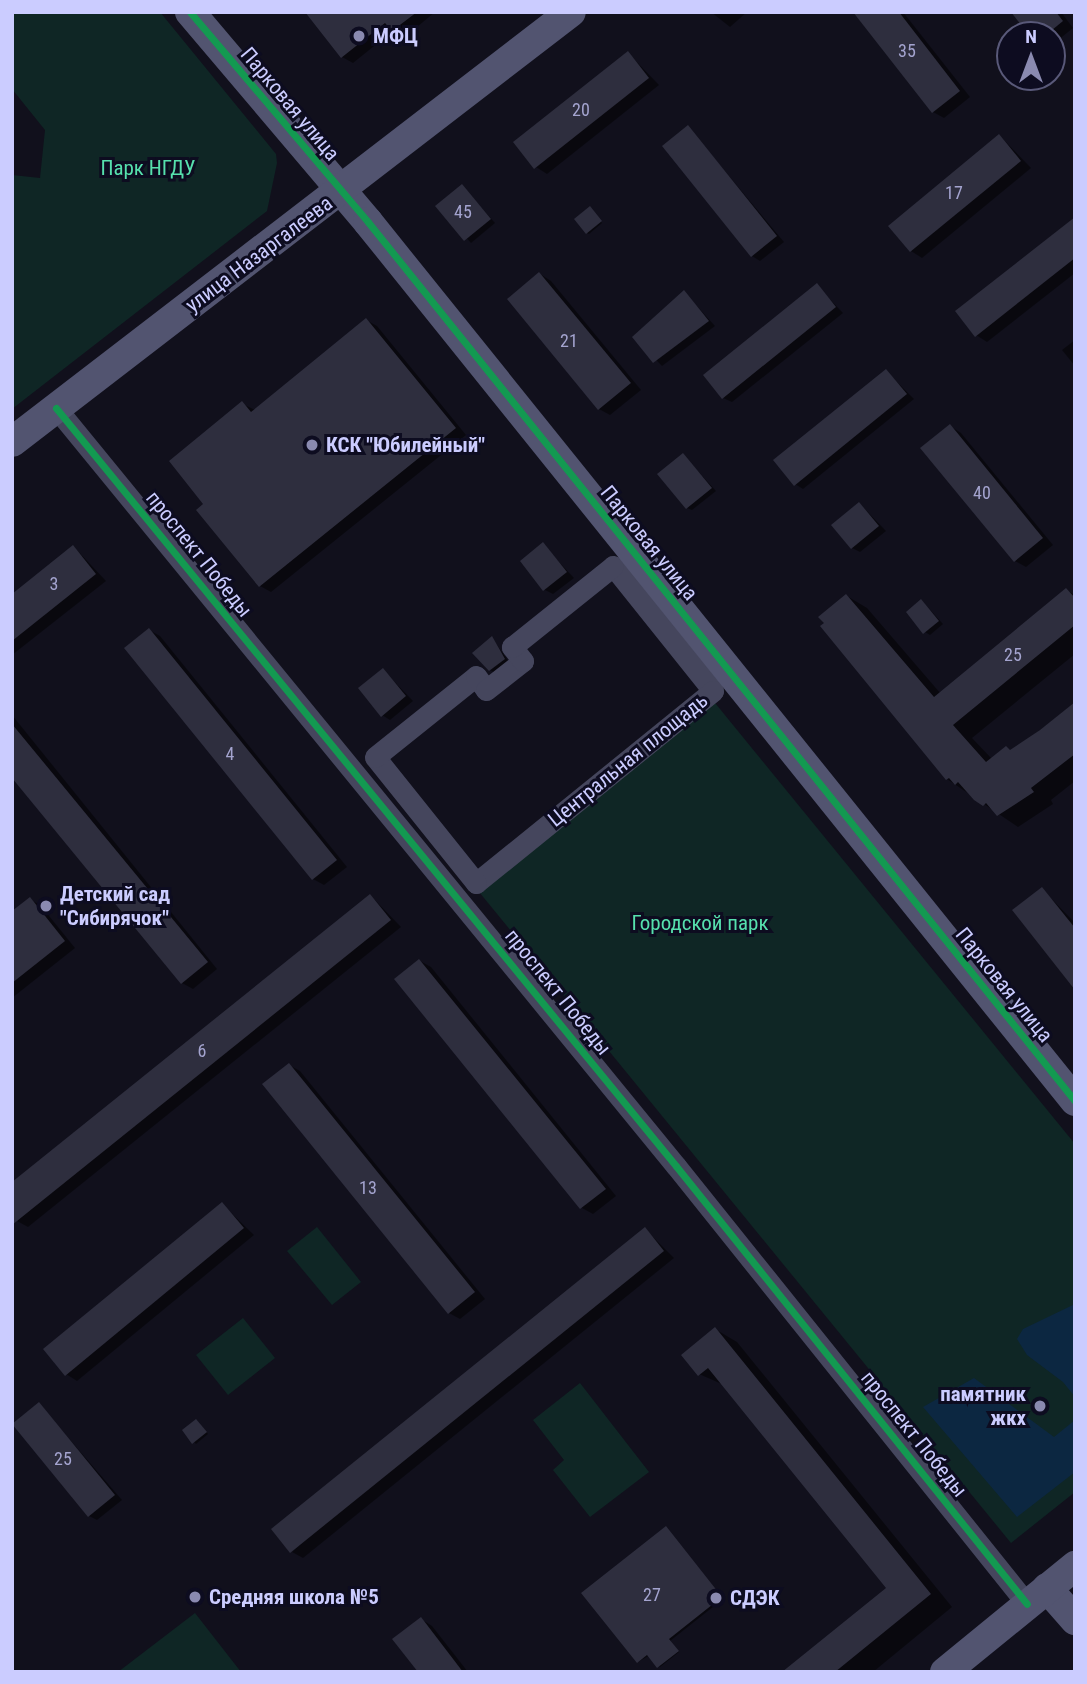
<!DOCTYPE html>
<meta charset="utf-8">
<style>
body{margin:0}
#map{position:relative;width:1087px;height:1684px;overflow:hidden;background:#11101c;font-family:"Roboto Condensed",sans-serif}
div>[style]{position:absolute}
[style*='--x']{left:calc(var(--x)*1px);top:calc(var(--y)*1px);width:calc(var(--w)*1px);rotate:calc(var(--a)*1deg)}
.green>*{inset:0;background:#0f2625}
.water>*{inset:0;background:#0c2741}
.shadow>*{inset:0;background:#0007}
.building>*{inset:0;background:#2e2e3e}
.street>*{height:21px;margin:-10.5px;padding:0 10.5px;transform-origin:10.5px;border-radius:10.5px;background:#45465d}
.secondary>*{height:30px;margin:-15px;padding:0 15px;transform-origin:15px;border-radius:15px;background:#525470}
.cycleway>*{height:7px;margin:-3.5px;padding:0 3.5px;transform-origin:3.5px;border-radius:3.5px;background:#139951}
.dots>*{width:19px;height:19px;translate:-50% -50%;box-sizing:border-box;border:4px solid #0d0c20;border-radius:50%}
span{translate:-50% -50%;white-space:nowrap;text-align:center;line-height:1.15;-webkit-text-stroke:6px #0d0c20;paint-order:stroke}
.number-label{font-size:18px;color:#a4a4cf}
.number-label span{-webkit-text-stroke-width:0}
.poi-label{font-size:21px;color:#cbccff;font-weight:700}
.left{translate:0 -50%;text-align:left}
.right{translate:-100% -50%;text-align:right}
.street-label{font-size:21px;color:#cbccff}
.park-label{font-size:21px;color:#56e0ad}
.frame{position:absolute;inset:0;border:14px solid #cbccff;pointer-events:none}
.north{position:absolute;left:996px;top:21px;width:70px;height:70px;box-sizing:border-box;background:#0d0c20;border:2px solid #595979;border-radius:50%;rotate:0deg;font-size:19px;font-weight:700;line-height:28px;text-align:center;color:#cbccff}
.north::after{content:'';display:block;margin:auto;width:24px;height:32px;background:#8a8ab0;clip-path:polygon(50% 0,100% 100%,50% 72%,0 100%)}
</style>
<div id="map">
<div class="green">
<i style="clip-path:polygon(12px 12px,160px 12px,276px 154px,277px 163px,267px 211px,12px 409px,12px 175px,40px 178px,45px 130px,12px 89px)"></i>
<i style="clip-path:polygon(711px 698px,1075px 1144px,1075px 1492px,1011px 1543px,475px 887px)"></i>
<i style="clip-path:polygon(317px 1227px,361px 1282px,332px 1305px,287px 1251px)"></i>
<i style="clip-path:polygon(243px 1318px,275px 1358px,228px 1395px,196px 1355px)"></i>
<i style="clip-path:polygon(580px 1383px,649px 1472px,590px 1517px,553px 1470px,564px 1460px,533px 1420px)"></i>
<i style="clip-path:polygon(195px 1613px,241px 1672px,118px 1672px)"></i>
</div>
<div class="water">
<i style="clip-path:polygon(1075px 1304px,1075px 1397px,1063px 1382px,1027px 1355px,1017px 1339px,1023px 1329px)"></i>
<i style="clip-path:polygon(974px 1378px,1054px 1437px,1075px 1420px,1075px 1472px,1017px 1517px,923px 1407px)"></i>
</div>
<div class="shadow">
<i style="clip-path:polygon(307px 12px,435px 12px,405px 37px,394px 30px,353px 63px,342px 57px)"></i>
<i style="clip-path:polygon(711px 12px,747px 12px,730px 27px)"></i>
<i style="clip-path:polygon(855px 12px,903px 12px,970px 97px,944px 118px,933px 112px)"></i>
<i style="clip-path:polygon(1013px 12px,1061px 12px,1073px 28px,1052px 45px,1052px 35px,1032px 35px)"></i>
<i style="clip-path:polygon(629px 54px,659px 85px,547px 174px,536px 167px)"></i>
<i style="clip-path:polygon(688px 127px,784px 242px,760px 261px,752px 256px)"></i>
<i style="clip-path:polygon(1000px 136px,1031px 168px,922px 258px,911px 251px)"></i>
<i style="clip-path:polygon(462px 186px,495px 223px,471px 243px,438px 206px)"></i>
<i style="clip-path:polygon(592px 210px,602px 223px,589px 234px,587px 233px)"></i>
<i style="clip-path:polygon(1075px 223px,1075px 273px,987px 342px,976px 335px)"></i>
<i style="clip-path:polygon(540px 274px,551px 281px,641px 390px,610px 415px,599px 409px)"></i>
<i style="clip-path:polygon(817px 286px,843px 313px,732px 402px,723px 398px)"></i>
<i style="clip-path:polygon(684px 292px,715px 326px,662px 366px,634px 337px)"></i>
<i style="clip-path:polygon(366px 320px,377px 326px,466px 435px,271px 592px,260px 586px,205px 504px,243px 404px,255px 410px)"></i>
<i style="clip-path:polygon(1075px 340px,1075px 366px,1062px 350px)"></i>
<i style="clip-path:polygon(886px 371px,914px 399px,803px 489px,795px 484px)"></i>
<i style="clip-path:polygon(950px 426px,961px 433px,1053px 545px,1026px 567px,1015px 561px)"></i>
<i style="clip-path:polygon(683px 455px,716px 491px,692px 510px,687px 508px)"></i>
<i style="clip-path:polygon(860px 504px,886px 531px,860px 552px,852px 548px)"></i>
<i style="clip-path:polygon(543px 545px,574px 578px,553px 594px,545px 590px)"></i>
<i style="clip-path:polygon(74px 547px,106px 581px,12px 655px,12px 596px)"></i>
<i style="clip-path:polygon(1066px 590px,1075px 595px,1075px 654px,972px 738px,992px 759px,1006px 748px,1012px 751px,1075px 704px,1075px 781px,1051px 800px,1053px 804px,1018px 827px,947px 779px,847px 596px,867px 608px,941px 694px)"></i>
<i style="clip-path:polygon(922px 601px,943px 624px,930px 635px,925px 632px)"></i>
<i style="clip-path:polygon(149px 630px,160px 636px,347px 867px,324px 885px,313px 879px)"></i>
<i style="clip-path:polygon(492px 638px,509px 662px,495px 673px,490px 670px)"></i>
<i style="clip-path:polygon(383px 670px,413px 701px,390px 720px,382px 715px)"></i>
<i style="clip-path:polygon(12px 715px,217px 969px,193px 989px,182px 983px,12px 776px)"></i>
<i style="clip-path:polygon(1042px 889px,1075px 923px,1075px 987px)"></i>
<i style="clip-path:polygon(371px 896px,401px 927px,28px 1227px,17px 1221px)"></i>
<i style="clip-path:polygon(30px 899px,41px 906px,75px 948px,12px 998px,12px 913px)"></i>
<i style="clip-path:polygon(420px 961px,431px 967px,616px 1196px,593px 1214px,582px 1208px,396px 980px)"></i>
<i style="clip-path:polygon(289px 1065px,300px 1071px,485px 1299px,460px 1319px,449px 1313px)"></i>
<i style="clip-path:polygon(222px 1204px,254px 1235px,77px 1381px,66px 1374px)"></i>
<i style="clip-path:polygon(645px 1229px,674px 1258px,303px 1558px,292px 1552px)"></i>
<i style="clip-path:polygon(715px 1329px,737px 1342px,952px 1607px,873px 1672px,784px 1672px,889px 1588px,724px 1385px,699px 1374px)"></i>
<i style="clip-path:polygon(39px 1404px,122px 1500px,97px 1520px,89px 1516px)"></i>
<i style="clip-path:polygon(198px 1422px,208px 1434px,196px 1444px,194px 1442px)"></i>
<i style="clip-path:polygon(668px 1530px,723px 1599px,670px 1641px,679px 1652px,660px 1667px,650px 1655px,638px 1662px)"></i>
<i style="clip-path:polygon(421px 1619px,432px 1626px,468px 1672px,420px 1672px)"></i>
</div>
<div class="building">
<i style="clip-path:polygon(305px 12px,417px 12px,392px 31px,385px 23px,341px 58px)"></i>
<i style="clip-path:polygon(853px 12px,899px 12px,960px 91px,932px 113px)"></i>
<i style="clip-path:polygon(1011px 12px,1056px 12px,1063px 21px,1046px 35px,1029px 35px)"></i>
<i style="clip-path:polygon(628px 51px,649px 78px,534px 169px,513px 142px)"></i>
<i style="clip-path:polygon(688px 125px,777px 236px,751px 257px,662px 146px)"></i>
<i style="clip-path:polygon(999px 134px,1021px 161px,910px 252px,888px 226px)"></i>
<i style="clip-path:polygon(462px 184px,491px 219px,464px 241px,435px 206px)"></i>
<i style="clip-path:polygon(590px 206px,602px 221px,586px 234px,574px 219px)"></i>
<i style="clip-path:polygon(1075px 217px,1075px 258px,975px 337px,955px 311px)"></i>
<i style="clip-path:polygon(539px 272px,631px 383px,598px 410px,507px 299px)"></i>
<i style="clip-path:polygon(817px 283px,836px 307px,722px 399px,703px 375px)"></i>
<i style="clip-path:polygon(684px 290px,709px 321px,653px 363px,632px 337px)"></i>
<i style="clip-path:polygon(366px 318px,456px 428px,259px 587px,196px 510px,203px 504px,169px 461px,242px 401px,251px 412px)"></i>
<i style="clip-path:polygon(886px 369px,907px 394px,794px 486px,773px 460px)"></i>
<i style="clip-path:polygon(950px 424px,1043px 538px,1014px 562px,920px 448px)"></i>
<i style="clip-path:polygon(683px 453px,712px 488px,686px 509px,657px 474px)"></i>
<i style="clip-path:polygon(859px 502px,879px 526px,851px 549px,831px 525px)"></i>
<i style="clip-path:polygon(543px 542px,567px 572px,543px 591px,520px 561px)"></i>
<i style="clip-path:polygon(73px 545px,96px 574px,12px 641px,12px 594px)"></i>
<i style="clip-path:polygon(1066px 588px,1075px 598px,1075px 625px,953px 725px,986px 762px,1006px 746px,1010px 750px,1040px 730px,1075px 702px,1075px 754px,1031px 788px,1034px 792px,997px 816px,986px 803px,983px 806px,974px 800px,958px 782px,955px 785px,949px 778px,946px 780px,820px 626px,824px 623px,818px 617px,846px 594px,934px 697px)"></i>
<i style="clip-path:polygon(921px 599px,939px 621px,923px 634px,906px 612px)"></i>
<i style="clip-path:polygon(149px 628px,337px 860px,312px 880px,124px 648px)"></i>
<i style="clip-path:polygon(492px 636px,505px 659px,489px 671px,472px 653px)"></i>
<i style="clip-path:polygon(383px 668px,406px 696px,381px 717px,358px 688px)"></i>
<i style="clip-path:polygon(12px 724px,208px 962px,181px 984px,12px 778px)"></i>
<i style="clip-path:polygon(1042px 887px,1075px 928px,1075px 990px,1012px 910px)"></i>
<i style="clip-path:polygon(370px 894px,391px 920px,12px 1225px,12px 1182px)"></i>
<i style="clip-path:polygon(30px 897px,65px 941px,12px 983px,12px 911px)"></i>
<i style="clip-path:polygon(419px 959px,606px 1189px,580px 1209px,394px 979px)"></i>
<i style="clip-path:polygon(289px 1063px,475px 1292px,448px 1314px,262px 1084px)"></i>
<i style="clip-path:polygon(222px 1202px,244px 1228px,65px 1376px,43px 1349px)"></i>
<i style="clip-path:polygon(645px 1227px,664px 1251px,290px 1553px,271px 1529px)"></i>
<i style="clip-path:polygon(715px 1327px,931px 1594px,835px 1672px,782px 1672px,886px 1588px,708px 1368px,698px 1376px,681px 1355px)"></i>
<i style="clip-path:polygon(39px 1402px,115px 1495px,88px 1517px,12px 1424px)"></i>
<i style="clip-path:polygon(196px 1419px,207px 1432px,192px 1444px,182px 1430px)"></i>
<i style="clip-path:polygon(666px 1526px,722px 1597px,669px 1639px,679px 1651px,657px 1668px,647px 1655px,637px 1663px,581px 1593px)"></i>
<i style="clip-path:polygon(421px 1617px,463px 1672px,418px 1672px,392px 1639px)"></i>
</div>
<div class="street">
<i style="--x:56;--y:408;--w:979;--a:50.72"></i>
<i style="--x:676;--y:1166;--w:561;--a:51.29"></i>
<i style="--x:613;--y:566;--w:160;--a:51.3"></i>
<i style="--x:713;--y:691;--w:305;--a:141"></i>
<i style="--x:476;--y:883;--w:161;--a:-128.7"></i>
<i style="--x:375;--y:757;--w:129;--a:-38.7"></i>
<i style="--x:476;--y:676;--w:17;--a:54"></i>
<i style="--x:486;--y:690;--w:47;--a:-38.1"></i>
<i style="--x:523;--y:661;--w:18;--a:-128"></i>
<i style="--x:512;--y:647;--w:129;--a:-38.7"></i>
</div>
<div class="secondary">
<i style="--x:190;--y:12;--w:275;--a:49.7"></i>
<i style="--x:368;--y:222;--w:1128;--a:51.19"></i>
<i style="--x:12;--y:442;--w:705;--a:-37.57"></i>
<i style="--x:1047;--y:1588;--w:43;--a:48.8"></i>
<i style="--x:945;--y:1672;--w:168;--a:-39.2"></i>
</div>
<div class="cycleway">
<i style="--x:190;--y:12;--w:275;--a:49.7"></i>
<i style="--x:368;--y:222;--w:1128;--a:51.19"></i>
<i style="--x:56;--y:408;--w:979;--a:50.72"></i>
<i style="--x:676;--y:1166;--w:561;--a:51.29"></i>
</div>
<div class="dots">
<i style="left:359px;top:36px;background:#8a8ab0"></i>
<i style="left:312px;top:445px;background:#8a8ab0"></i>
<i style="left:46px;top:906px;background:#8a8ab0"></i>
<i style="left:1040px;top:1406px;background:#8a8ab0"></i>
<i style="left:195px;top:1597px;background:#8a8ab0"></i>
<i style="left:716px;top:1598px;background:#8a8ab0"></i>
</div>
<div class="number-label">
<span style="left:907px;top:51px">35</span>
<span style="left:581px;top:110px">20</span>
<span style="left:954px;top:193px">17</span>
<span style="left:463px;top:212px">45</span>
<span style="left:569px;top:341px">21</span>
<span style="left:982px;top:493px">40</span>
<span style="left:54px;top:584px">3</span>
<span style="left:1013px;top:655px">25</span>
<span style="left:230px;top:754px">4</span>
<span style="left:202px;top:1051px">6</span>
<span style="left:368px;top:1188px">13</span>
<span style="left:63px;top:1459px">25</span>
<span style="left:652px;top:1595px">27</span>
</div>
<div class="poi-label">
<span class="left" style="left:373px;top:36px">МФЦ</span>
<span class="left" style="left:326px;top:445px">КСК "Юбилейный"</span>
<span class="left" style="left:60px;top:906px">Детский сад<br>"Сибирячок"</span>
<span class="right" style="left:1026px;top:1406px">памятник<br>жкх</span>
<span class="left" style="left:209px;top:1597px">Средняя школа №5</span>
<span class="left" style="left:730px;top:1598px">СДЭК</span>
</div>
<div class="street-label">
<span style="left:290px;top:104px;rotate:50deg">Парковая улица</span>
<span style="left:259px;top:254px;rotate:-37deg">улица Назаргалеева</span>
<span style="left:649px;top:543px;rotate:51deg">Парковая улица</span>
<span style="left:199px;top:554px;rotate:51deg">проспект Победы</span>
<span style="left:628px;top:760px;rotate:-39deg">Центральная площадь</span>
<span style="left:1004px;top:985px;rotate:51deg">Парковая улица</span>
<span style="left:558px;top:992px;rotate:51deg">проспект Победы</span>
<span style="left:914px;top:1434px;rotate:51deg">проспект Победы</span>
</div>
<div class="park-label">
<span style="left:148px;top:168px">Парк НГДУ</span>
<span style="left:700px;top:923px">Городской парк</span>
</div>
<div class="frame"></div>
<div class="north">N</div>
</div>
